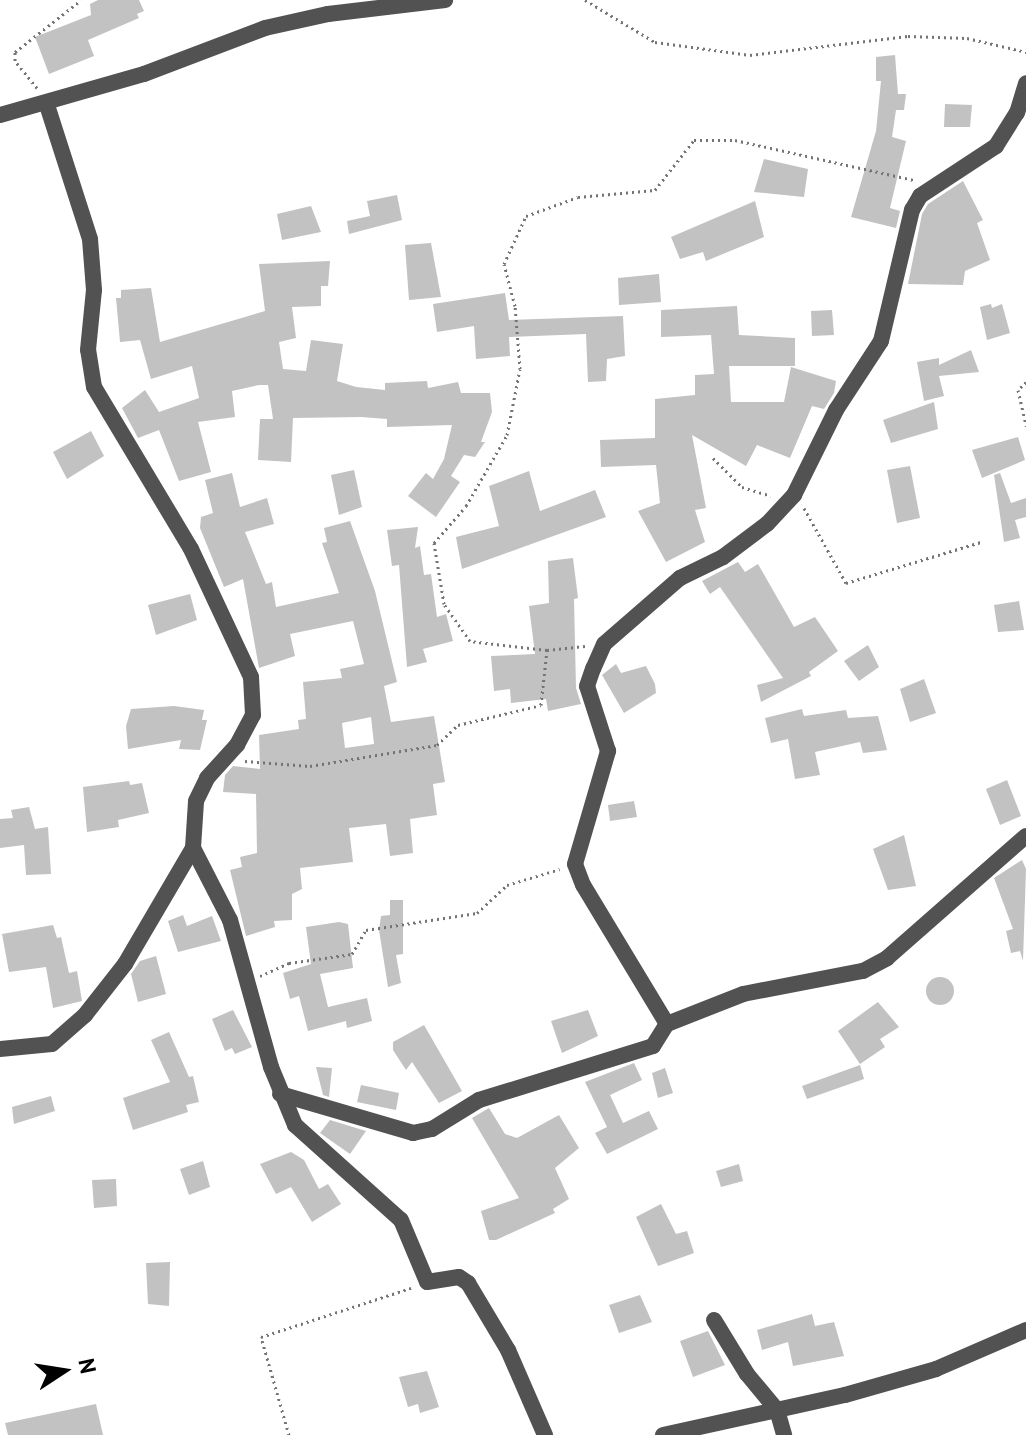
<!DOCTYPE html>
<style>
body{margin:0}
#map{position:relative;width:1026px;height:1435px;overflow:hidden;background:#fff;font-family:"PT Sans",sans-serif}
div>[style]{position:absolute}
[style*='--x']{left:calc(var(--x)*1px);top:calc(var(--y)*1px);width:calc(var(--w)*1px);rotate:calc(var(--a)*1deg)}
.building>*{inset:0;background:#c2c2c2}
.round{border-radius:50%}
.path>*{height:3px;margin-top:-1.5px;transform-origin:0;background:repeating-linear-gradient(90deg,#747474 0 2px,transparent 0 6px)}
.minor>*{height:16px;margin:-8px;padding:0 8px;transform-origin:8px;border-radius:8px;background:#525252}
span{translate:-50% -50%;white-space:nowrap;text-align:center;line-height:1.15;-webkit-text-stroke:7px #fff;paint-order:stroke}
.north{position:absolute;left:24px;top:1331px;width:80px;height:80px;-webkit-text-stroke:6px #fff;paint-order:stroke;rotate:78deg;font-size:22px;font-weight:700;line-height:32px;text-align:center;color:#000}
.north::after{content:'';display:block;margin:auto;width:28px;height:36px;background:#000;clip-path:polygon(50% 0,100% 100%,50% 72%,0 100%)}
</style>
<div id="map">
<div class="building">
<i style="clip-path:polygon(98px 0,139px 0,144px 11px,137px 14px,139px 18px,88px 40px,94px 56px,49px 74px,35px 37px,91px 15px,90px 4px)"></i>
<i style="clip-path:polygon(895px 55px,898px 94px,906px 94px,904px 110px,896px 110px,892px 137px,906px 141px,890px 208px,900px 211px,896px 228px,851px 217px,876px 131px,881px 81px,876px 81px,876px 57px)"></i>
<i style="clip-path:polygon(945px 104px,972px 105px,970px 127px,944px 127px)"></i>
<i style="clip-path:polygon(764px 159px,808px 169px,804px 197px,754px 192px)"></i>
<i style="clip-path:polygon(963px 181px,983px 220px,977px 223px,990px 260px,965px 271px,963px 285px,908px 284px,922px 214px,928px 204px)"></i>
<i style="clip-path:polygon(397px 195px,402px 220px,349px 234px,347px 221px,370px 216px,367px 201px)"></i>
<i style="clip-path:polygon(755px 201px,764px 237px,706px 261px,703px 252px,680px 259px,671px 237px)"></i>
<i style="clip-path:polygon(311px 206px,321px 232px,282px 240px,277px 214px)"></i>
<i style="clip-path:polygon(431px 243px,441px 297px,409px 300px,405px 245px)"></i>
<i style="clip-path:polygon(330px 261px,328px 286px,321px 286px,321px 306px,292px 307px,296px 338px,279px 342px,283px 369px,306px 371px,311px 340px,343px 344px,337px 381px,356px 387px,385px 390px,385px 383px,427px 381px,428px 388px,458px 382px,461px 393px,490px 393px,492px 412px,481px 442px,485px 442px,475px 457px,464px 455px,451px 476px,460px 482px,436px 517px,408px 496px,426px 473px,433px 479px,444px 459px,452px 425px,387px 427px,387px 419px,361px 417px,293px 418px,291px 462px,258px 460px,260px 419px,273px 419px,268px 385px,259px 385px,232px 391px,235px 417px,198px 422px,211px 472px,179px 481px,159px 430px,138px 438px,122px 408px,145px 390px,159px 412px,199px 398px,192px 366px,151px 379px,140px 340px,120px 342px,116px 298px,121px 298px,121px 290px,151px 288px,160px 342px,265px 311px,259px 264px)"></i>
<i style="clip-path:polygon(659px 274px,661px 302px,619px 305px,618px 278px)"></i>
<i style="clip-path:polygon(505px 293px,509px 320px,623px 316px,625px 356px,607px 359px,606px 381px,588px 382px,586px 334px,509px 337px,510px 356px,476px 359px,474px 326px,437px 332px,433px 304px)"></i>
<i style="clip-path:polygon(991px 304px,992px 308px,1002px 304px,1010px 333px,987px 340px,980px 307px)"></i>
<i style="clip-path:polygon(737px 306px,739px 335px,795px 338px,795px 366px,729px 366px,731px 402px,784px 402px,791px 367px,836px 381px,834px 393px,824px 409px,812px 406px,790px 458px,757px 445px,746px 466px,692px 435px,706px 508px,695px 510px,705px 542px,666px 562px,638px 511px,660px 503px,656px 465px,601px 467px,600px 440px,655px 438px,655px 399px,695px 395px,695px 375px,714px 374px,711px 335px,661px 337px,661px 310px)"></i>
<i style="clip-path:polygon(832px 310px,834px 335px,812px 336px,811px 311px)"></i>
<i style="clip-path:polygon(971px 350px,979px 372px,939px 376px,944px 396px,924px 401px,917px 362px,939px 358px,939px 365px)"></i>
<i style="clip-path:polygon(934px 402px,938px 429px,891px 443px,883px 420px)"></i>
<i style="clip-path:polygon(91px 431px,104px 456px,67px 479px,53px 452px)"></i>
<i style="clip-path:polygon(1018px 437px,1025px 460px,982px 478px,972px 450px)"></i>
<i style="clip-path:polygon(910px 466px,920px 518px,897px 523px,887px 470px)"></i>
<i style="clip-path:polygon(354px 470px,362px 507px,339px 515px,331px 475px)"></i>
<i style="clip-path:polygon(529px 471px,540px 511px,595px 490px,606px 517px,462px 569px,456px 537px,499px 526px,489px 486px)"></i>
<i style="clip-path:polygon(evenodd,232px 473px,240px 507px,267px 498px,274px 524px,245px 532px,266px 584px,272px 582px,276px 607px,339px 593px,322px 543px,327px 542px,324px 528px,350px 521px,375px 591px,397px 682px,384px 686px,391px 722px,434px 716px,445px 782px,433px 784px,437px 815px,410px 819px,413px 853px,390px 856px,386px 824px,349px 828px,353px 862px,300px 868px,302px 889px,292px 894px,292px 920px,274px 921px,275px 927px,246px 936px,230px 870px,242px 867px,240px 857px,257px 853px,256px 794px,223px 792px,225px 775px,233px 766px,260px 769px,259px 735px,299px 729px,298px 720px,306px 719px,303px 682px,342px 678px,340px 669px,364px 664px,353px 621px,290px 634px,295px 656px,259px 668px,243px 579px,224px 587px,200px 528px,201px 517px,213px 513px,205px 480px,232px 473px,371px 717px,374px 744px,345px 748px,342px 723px,371px 717px)"></i>
<i style="clip-path:polygon(1000px 473px,1011px 503px,1026px 498px,1026px 517px,1015px 520px,1020px 538px,1004px 542px,994px 475px)"></i>
<i style="clip-path:polygon(418px 527px,415px 548px,420px 546px,424px 575px,431px 574px,437px 617px,446px 614px,453px 641px,423px 649px,427px 662px,407px 667px,399px 565px,392px 566px,387px 530px)"></i>
<i style="clip-path:polygon(573px 558px,578px 598px,574px 599px,576px 688px,581px 704px,548px 711px,546px 699px,511px 703px,510px 689px,494px 691px,491px 656px,535px 654px,529px 606px,549px 603px,548px 561px)"></i>
<i style="clip-path:polygon(738px 562px,745px 572px,758px 564px,794px 627px,815px 617px,838px 651px,809px 672px,811px 676px,761px 702px,757px 685px,783px 678px,720px 587px,710px 594px,702px 581px)"></i>
<i style="clip-path:polygon(190px 594px,197px 620px,156px 635px,148px 605px)"></i>
<i style="clip-path:polygon(1019px 601px,1024px 630px,998px 632px,994px 605px)"></i>
<i style="clip-path:polygon(868px 645px,879px 667px,859px 681px,844px 661px)"></i>
<i style="clip-path:polygon(616px 664px,621px 673px,646px 666px,655px 684px,656px 693px,624px 713px,602px 675px)"></i>
<i style="clip-path:polygon(924px 679px,936px 713px,910px 722px,900px 689px)"></i>
<i style="clip-path:polygon(174px 706px,204px 710px,202px 720px,207px 720px,200px 750px,179px 749px,181px 740px,128px 749px,126px 726px,131px 709px)"></i>
<i style="clip-path:polygon(802px 709px,804px 716px,846px 710px,848px 718px,878px 716px,887px 750px,863px 753px,860px 742px,815px 752px,820px 775px,795px 779px,788px 739px,771px 743px,765px 718px)"></i>
<i style="clip-path:polygon(1007px 780px,1021px 816px,1000px 825px,986px 789px)"></i>
<i style="clip-path:polygon(129px 781px,130px 785px,142px 783px,149px 813px,118px 820px,119px 827px,87px 832px,83px 787px)"></i>
<i style="clip-path:polygon(634px 801px,637px 817px,610px 821px,608px 805px)"></i>
<i style="clip-path:polygon(29px 807px,35px 829px,48px 827px,51px 874px,26px 875px,24px 845px,0 848px,0 819px,13px 818px,11px 810px)"></i>
<i style="clip-path:polygon(904px 835px,916px 886px,888px 890px,873px 849px)"></i>
<i style="clip-path:polygon(1022px 860px,1026px 869px,1023px 961px,1020px 951px,1011px 953px,1006px 931px,1013px 929px,994px 878px)"></i>
<i style="clip-path:polygon(390px 900px,403px 900px,403px 954px,396px 955px,401px 983px,388px 987px,379px 930px,381px 916px,390px 915px)"></i>
<i style="clip-path:polygon(183px 915px,187px 926px,212px 916px,221px 941px,178px 952px,168px 921px)"></i>
<i style="clip-path:polygon(339px 922px,348px 924px,353px 968px,320px 974px,328px 1007px,367px 998px,372px 1021px,347px 1028px,346px 1021px,308px 1031px,299px 996px,290px 999px,283px 973px,311px 964px,306px 927px)"></i>
<i style="clip-path:polygon(53px 925px,57px 938px,61px 937px,69px 973px,77px 971px,82px 1001px,53px 1008px,46px 967px,9px 972px,2px 934px)"></i>
<i style="clip-path:polygon(156px 956px,166px 994px,138px 1002px,131px 974px,140px 961px)"></i>
<i class="round" style="left:926px;top:977px;width:28px;height:28px"></i>
<i style="clip-path:polygon(878px 1002px,899px 1027px,880px 1039px,885px 1047px,860px 1064px,838px 1031px)"></i>
<i style="clip-path:polygon(233px 1010px,252px 1047px,235px 1054px,232px 1048px,225px 1051px,212px 1019px)"></i>
<i style="clip-path:polygon(588px 1010px,598px 1036px,562px 1053px,551px 1021px)"></i>
<i style="clip-path:polygon(424px 1025px,462px 1091px,439px 1103px,412px 1062px,406px 1070px,393px 1050px,393px 1042px)"></i>
<i style="clip-path:polygon(169px 1032px,189px 1077px,193px 1076px,199px 1102px,186px 1105px,188px 1112px,133px 1130px,123px 1098px,170px 1082px,151px 1040px)"></i>
<i style="clip-path:polygon(634px 1063px,642px 1080px,610px 1095px,623px 1123px,649px 1111px,658px 1129px,607px 1154px,595px 1133px,607px 1127px,585px 1082px)"></i>
<i style="clip-path:polygon(860px 1065px,864px 1079px,807px 1099px,802px 1086px)"></i>
<i style="clip-path:polygon(316px 1067px,332px 1068px,329px 1097px,323px 1095px)"></i>
<i style="clip-path:polygon(665px 1068px,673px 1093px,658px 1098px,652px 1073px)"></i>
<i style="clip-path:polygon(361px 1085px,399px 1093px,396px 1110px,357px 1102px)"></i>
<i style="clip-path:polygon(51px 1096px,55px 1111px,14px 1124px,12px 1107px)"></i>
<i style="clip-path:polygon(489px 1108px,505px 1134px,517px 1138px,559px 1115px,579px 1148px,555px 1168px,569px 1199px,553px 1209px,555px 1213px,496px 1240px,489px 1240px,481px 1211px,519px 1198px,472px 1118px)"></i>
<i style="clip-path:polygon(330px 1120px,366px 1131px,350px 1154px,320px 1133px)"></i>
<i style="clip-path:polygon(291px 1152px,304px 1160px,319px 1189px,328px 1184px,341px 1204px,312px 1222px,291px 1187px,276px 1194px,260px 1164px)"></i>
<i style="clip-path:polygon(203px 1161px,210px 1187px,189px 1195px,180px 1169px)"></i>
<i style="clip-path:polygon(739px 1164px,743px 1181px,721px 1187px,716px 1171px)"></i>
<i style="clip-path:polygon(116px 1179px,117px 1206px,94px 1208px,92px 1180px)"></i>
<i style="clip-path:polygon(661px 1204px,676px 1234px,687px 1231px,694px 1253px,658px 1266px,636px 1217px)"></i>
<i style="clip-path:polygon(170px 1262px,169px 1306px,148px 1304px,146px 1263px)"></i>
<i style="clip-path:polygon(640px 1295px,652px 1322px,619px 1333px,609px 1305px)"></i>
<i style="clip-path:polygon(812px 1314px,815px 1326px,834px 1322px,844px 1356px,793px 1366px,788px 1342px,762px 1350px,757px 1330px)"></i>
<i style="clip-path:polygon(708px 1331px,725px 1365px,693px 1377px,680px 1341px)"></i>
<i style="clip-path:polygon(427px 1371px,439px 1407px,420px 1413px,418px 1404px,408px 1407px,399px 1377px)"></i>
<i style="clip-path:polygon(96px 1404px,103px 1435px,8px 1435px,5px 1423px)"></i>
</div>
<div class="path">
<i style="--x:585;--y:0;--w:82;--a:31"></i>
<i style="--x:655;--y:42;--w:96;--a:7.8"></i>
<i style="--x:750;--y:55;--w:159;--a:-6.9"></i>
<i style="--x:908;--y:36;--w:59;--a:1.9"></i>
<i style="--x:967;--y:38;--w:61;--a:13.3"></i>
<i style="--x:37;--y:88;--w:35;--a:-129"></i>
<i style="--x:15;--y:61;--w:9;--a:-90"></i>
<i style="--x:15;--y:52;--w:84;--a:-38.2"></i>
<i style="--x:1026;--y:382;--w:11;--a:135"></i>
<i style="--x:1018;--y:390;--w:37;--a:77"></i>
<i style="--x:713;--y:458;--w:41;--a:45"></i>
<i style="--x:742;--y:487;--w:30;--a:17"></i>
<i style="--x:804;--y:508;--w:86;--a:60.8"></i>
<i style="--x:846;--y:583;--w:141;--a:-16.9"></i>
<i style="--x:585;--y:646;--w:38;--a:174"></i>
<i style="--x:547;--y:650;--w:78;--a:-173.3"></i>
<i style="--x:470;--y:641;--w:45;--a:-125.1"></i>
<i style="--x:444;--y:604;--w:62;--a:-99.3"></i>
<i style="--x:434;--y:543;--w:49;--a:-49.1"></i>
<i style="--x:466;--y:506;--w:82;--a:-60"></i>
<i style="--x:507;--y:435;--w:67;--a:-78.9"></i>
<i style="--x:520;--y:369;--w:63;--a:-94.5"></i>
<i style="--x:515;--y:306;--w:43;--a:-104.7"></i>
<i style="--x:504;--y:264;--w:53;--a:-65.4"></i>
<i style="--x:526;--y:216;--w:55;--a:-20.1"></i>
<i style="--x:578;--y:197;--w:77;--a:-5.2"></i>
<i style="--x:655;--y:190;--w:63;--a:-52"></i>
<i style="--x:694;--y:140;--w:41;--a:0"></i>
<i style="--x:735;--y:140;--w:183;--a:12.6"></i>
<i style="--x:245;--y:761;--w:65;--a:4.4"></i>
<i style="--x:310;--y:766;--w:129;--a:-9.4"></i>
<i style="--x:437;--y:745;--w:29;--a:-44"></i>
<i style="--x:458;--y:725;--w:85;--a:-13.5"></i>
<i style="--x:541;--y:705;--w:55;--a:-83.8"></i>
<i style="--x:260;--y:976;--w:32;--a:-24"></i>
<i style="--x:289;--y:963;--w:64;--a:-8.1"></i>
<i style="--x:352;--y:954;--w:28;--a:-60"></i>
<i style="--x:366;--y:930;--w:112;--a:-8.7"></i>
<i style="--x:477;--y:913;--w:41;--a:-43"></i>
<i style="--x:507;--y:885;--w:55;--a:-16.8"></i>
<i style="--x:289;--y:1435;--w:102;--a:-105.9"></i>
<i style="--x:261;--y:1337;--w:158;--a:-18.1"></i>
</div>
<div class="minor">
<i style="--x:0;--y:115;--w:150;--a:-15.9"></i>
<i style="--x:144;--y:74;--w:129;--a:-20.8"></i>
<i style="--x:265;--y:28;--w:65;--a:-12.5"></i>
<i style="--x:328;--y:14;--w:118;--a:-6.8"></i>
<i style="--x:193;--y:848;--w:81;--a:62.8"></i>
<i style="--x:230;--y:920;--w:153;--a:74.4"></i>
<i style="--x:271;--y:1067;--w:63;--a:67.5"></i>
<i style="--x:295;--y:1125;--w:142;--a:41.9"></i>
<i style="--x:401;--y:1220;--w:67;--a:67.2"></i>
<i style="--x:427;--y:1282;--w:32;--a:-9"></i>
<i style="--x:459;--y:1277;--w:11;--a:34"></i>
<i style="--x:468;--y:1283;--w:78;--a:59.2"></i>
<i style="--x:508;--y:1350;--w:93;--a:66.5"></i>
<i style="--x:667;--y:1024;--w:82;--a:-21.5"></i>
<i style="--x:743;--y:994;--w:122;--a:-10.9"></i>
<i style="--x:863;--y:971;--w:27;--a:-28"></i>
<i style="--x:887;--y:958;--w:185;--a:-41.3"></i>
<i style="--x:0;--y:1049;--w:52;--a:-5.5"></i>
<i style="--x:52;--y:1044;--w:44;--a:-41.3"></i>
<i style="--x:85;--y:1015;--w:65;--a:-51.9"></i>
<i style="--x:125;--y:964;--w:134;--a:-59.6"></i>
<i style="--x:193;--y:848;--w:47;--a:-86.3"></i>
<i style="--x:196;--y:801;--w:25;--a:-64"></i>
<i style="--x:207;--y:778;--w:45;--a:-47.7"></i>
<i style="--x:237;--y:745;--w:34;--a:-62"></i>
<i style="--x:253;--y:715;--w:38;--a:-93"></i>
<i style="--x:251;--y:677;--w:141;--a:-115.1"></i>
<i style="--x:191;--y:549;--w:189;--a:-120.9"></i>
<i style="--x:94;--y:387;--w:37;--a:-99"></i>
<i style="--x:88;--y:350;--w:60;--a:-84.3"></i>
<i style="--x:94;--y:290;--w:51;--a:-94.5"></i>
<i style="--x:90;--y:239;--w:141;--a:-107.8"></i>
<i style="--x:280;--y:1094;--w:139;--a:16.3"></i>
<i style="--x:413;--y:1133;--w:19;--a:-12"></i>
<i style="--x:432;--y:1129;--w:55;--a:-31.7"></i>
<i style="--x:479;--y:1100;--w:182;--a:-17.2"></i>
<i style="--x:653;--y:1046;--w:26;--a:-58"></i>
<i style="--x:667;--y:1024;--w:162;--a:-121.1"></i>
<i style="--x:583;--y:885;--w:22;--a:-111"></i>
<i style="--x:575;--y:864;--w:118;--a:-73.7"></i>
<i style="--x:608;--y:751;--w:68;--a:-107.9"></i>
<i style="--x:587;--y:686;--w:18;--a:-71"></i>
<i style="--x:593;--y:669;--w:27;--a:-66"></i>
<i style="--x:604;--y:644;--w:101;--a:-41"></i>
<i style="--x:680;--y:578;--w:48;--a:-26"></i>
<i style="--x:723;--y:557;--w:55;--a:-36.9"></i>
<i style="--x:767;--y:524;--w:40;--a:-47"></i>
<i style="--x:794;--y:495;--w:95;--a:-63.7"></i>
<i style="--x:836;--y:410;--w:82;--a:-56.9"></i>
<i style="--x:881;--y:341;--w:135;--a:-76.7"></i>
<i style="--x:912;--y:210;--w:16;--a:-60"></i>
<i style="--x:920;--y:196;--w:91;--a:-33.3"></i>
<i style="--x:996;--y:146;--w:39;--a:-58"></i>
<i style="--x:1017;--y:113;--w:31;--a:-73"></i>
<i style="--x:714;--y:1320;--w:63;--a:58.6"></i>
<i style="--x:747;--y:1374;--w:47;--a:50.2"></i>
<i style="--x:777;--y:1410;--w:26;--a:74"></i>
<i style="--x:663;--y:1435;--w:186;--a:-12.4"></i>
<i style="--x:845;--y:1395;--w:95;--a:-15.9"></i>
<i style="--x:936;--y:1369;--w:98;--a:-23.4"></i>
</div>
<div class="north">N</div>
</div>
